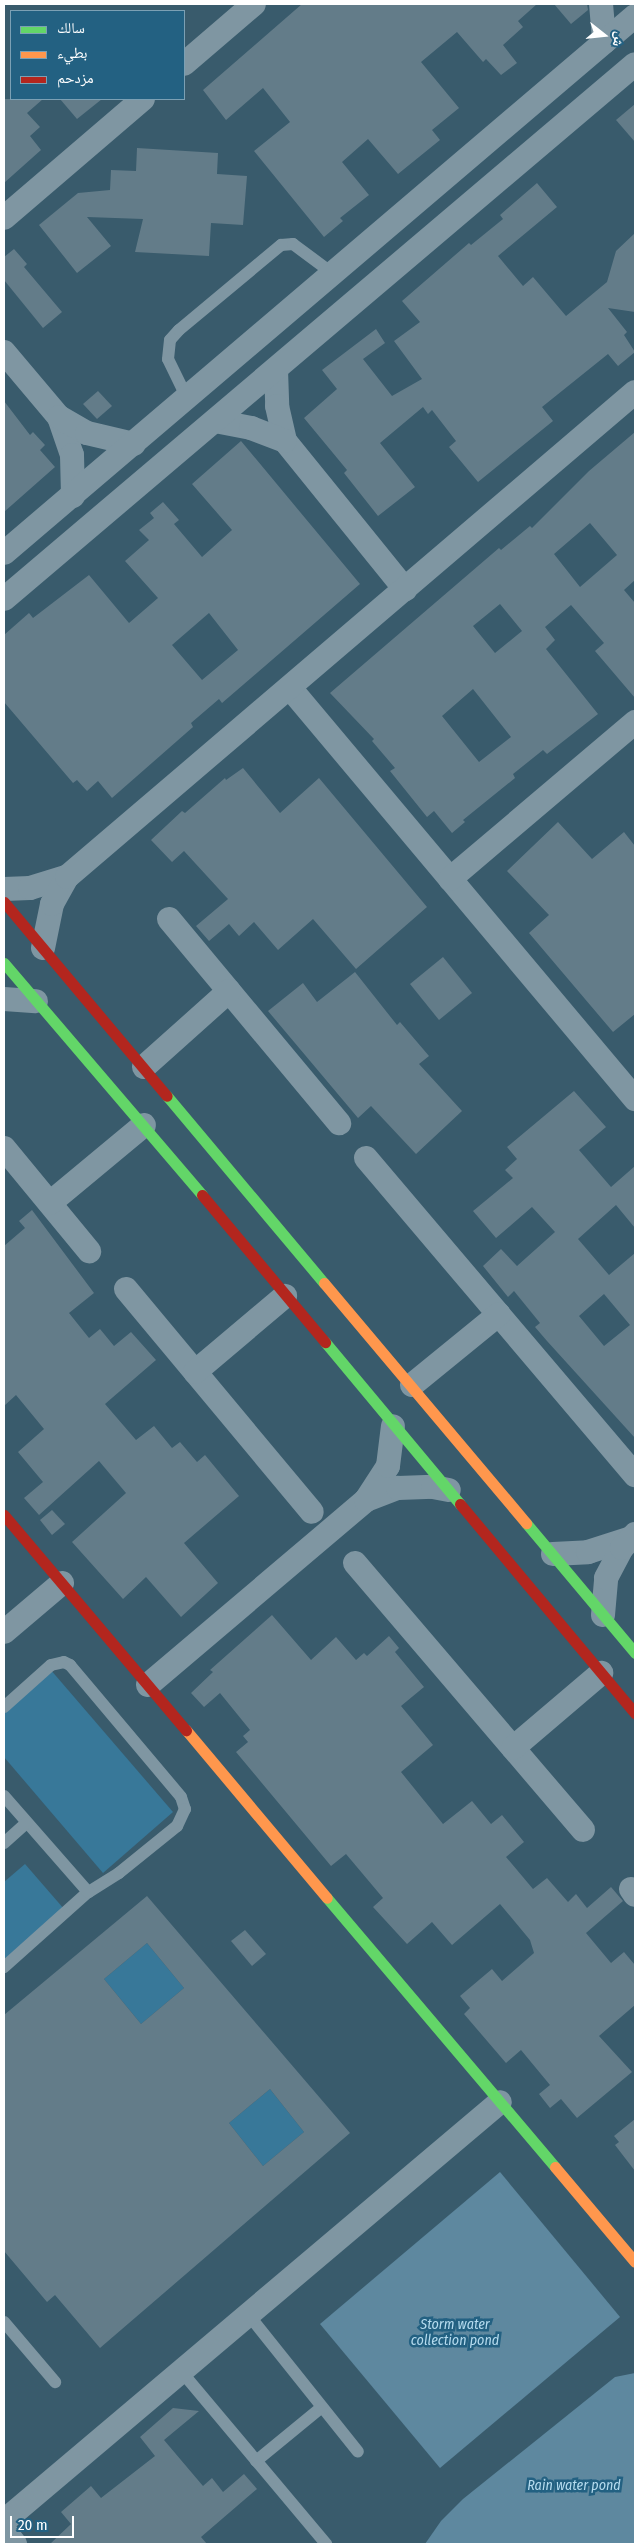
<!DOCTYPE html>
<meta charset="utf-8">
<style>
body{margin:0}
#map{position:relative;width:639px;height:2548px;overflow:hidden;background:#395b6c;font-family:"Fira Sans Condensed","Noto Naskh Arabic",sans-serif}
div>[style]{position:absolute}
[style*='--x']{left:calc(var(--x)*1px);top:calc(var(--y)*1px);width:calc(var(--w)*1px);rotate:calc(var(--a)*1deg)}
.green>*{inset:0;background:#387899}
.water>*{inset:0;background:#5e889f}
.building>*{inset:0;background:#637c89}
.lane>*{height:12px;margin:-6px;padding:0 6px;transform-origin:6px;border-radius:6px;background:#7f96a2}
.street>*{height:24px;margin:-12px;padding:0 12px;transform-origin:12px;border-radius:12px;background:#7f96a2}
.fast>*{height:11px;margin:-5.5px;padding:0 5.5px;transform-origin:5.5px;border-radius:5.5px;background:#63d668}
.slow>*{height:11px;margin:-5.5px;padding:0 5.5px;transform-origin:5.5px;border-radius:5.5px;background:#ff974d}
.jam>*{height:11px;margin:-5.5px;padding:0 5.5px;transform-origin:5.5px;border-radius:5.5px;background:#b3261e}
span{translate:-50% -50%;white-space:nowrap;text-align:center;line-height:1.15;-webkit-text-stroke:5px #236182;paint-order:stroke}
.water-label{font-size:14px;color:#b6dcef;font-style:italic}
.frame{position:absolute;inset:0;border:5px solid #fff;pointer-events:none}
.legend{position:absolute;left:10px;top:10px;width:175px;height:90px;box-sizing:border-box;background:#236182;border:1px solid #7ba0b4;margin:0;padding:6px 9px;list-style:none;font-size:15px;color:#fff}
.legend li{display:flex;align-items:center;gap:10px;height:25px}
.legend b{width:25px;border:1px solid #7ba0b4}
.north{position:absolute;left:579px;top:10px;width:50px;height:50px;-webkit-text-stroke:4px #236182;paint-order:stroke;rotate:106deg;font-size:14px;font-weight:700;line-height:20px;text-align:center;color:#fff}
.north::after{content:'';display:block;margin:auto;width:18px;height:22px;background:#fff;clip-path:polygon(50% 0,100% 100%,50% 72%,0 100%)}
.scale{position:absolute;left:10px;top:2516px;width:64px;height:22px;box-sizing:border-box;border:2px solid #fff;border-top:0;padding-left:6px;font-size:15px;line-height:18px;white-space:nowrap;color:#fff;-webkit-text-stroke:4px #236182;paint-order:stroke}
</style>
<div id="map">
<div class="green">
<i style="clip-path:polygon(50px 1669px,173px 1812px,103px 1873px,4px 1757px,4px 1710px)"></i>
<i style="clip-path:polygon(25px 1864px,64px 1909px,4px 1962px,4px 1882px)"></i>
<i style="clip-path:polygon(147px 1943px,184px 1988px,141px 2024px,104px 1979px)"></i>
<i style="clip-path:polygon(270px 2089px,304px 2132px,263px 2166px,229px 2123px)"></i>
</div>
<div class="water">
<i style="clip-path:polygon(500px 2172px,620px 2317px,440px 2468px,320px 2324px)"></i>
<i style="clip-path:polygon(635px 2373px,635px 2544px,425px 2544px,441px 2521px,463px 2499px,615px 2377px)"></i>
</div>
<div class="building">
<i style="clip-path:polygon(302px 4px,537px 4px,518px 21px,523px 27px,503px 45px,517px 63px,501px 75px,486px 59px,483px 62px,457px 32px,421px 62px,459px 108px,432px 130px,440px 140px,398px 174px,368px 139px,342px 162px,369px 195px,340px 218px,343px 221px,324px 237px,254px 151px,290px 122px,263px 88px,226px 120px,203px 90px)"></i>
<i style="clip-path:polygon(554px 4px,587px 4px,588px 10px,571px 24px)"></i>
<i style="clip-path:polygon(4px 99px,43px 99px,27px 113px,40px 127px,30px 136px,41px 150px,4px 183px)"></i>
<i style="clip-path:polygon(60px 99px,102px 99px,77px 119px)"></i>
<i style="clip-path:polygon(635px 104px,635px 142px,616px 120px)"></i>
<i style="clip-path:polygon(137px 148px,218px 153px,217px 174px,247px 176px,243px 225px,211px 223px,209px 256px,135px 252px,143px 219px,87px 217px,111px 246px,77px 273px,39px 225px,78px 193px,110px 190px,111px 170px,136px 171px)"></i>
<i style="clip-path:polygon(537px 183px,557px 207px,498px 256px,523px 286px,533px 277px,566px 316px,607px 282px,616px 251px,635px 233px,635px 312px,608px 308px,627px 332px,624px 335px,635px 352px,618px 366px,608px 354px,542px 407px,553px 421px,478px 482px,449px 447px,456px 441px,432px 410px,428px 414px,423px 407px,380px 443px,415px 487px,378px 516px,344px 473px,347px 470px,304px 418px,337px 389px,322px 370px,376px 329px,385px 343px,363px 359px,392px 396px,422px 379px,394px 341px,420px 322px,402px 301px,469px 243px,471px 245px,503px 219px,500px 215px)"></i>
<i style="clip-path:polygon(14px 249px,27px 264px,24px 267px,62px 312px,43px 328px,4px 280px,4px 257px)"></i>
<i style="clip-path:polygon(98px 391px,112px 406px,97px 419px,83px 404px)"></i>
<i style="clip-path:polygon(4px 401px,30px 435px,33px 432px,45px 445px,40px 450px,55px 467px,4px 512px)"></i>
<i style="clip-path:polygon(evenodd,635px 432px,635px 580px,624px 590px,635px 603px,635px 698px,595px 651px,604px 643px,571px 605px,545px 627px,555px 640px,546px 649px,598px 714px,547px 754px,543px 750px,513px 774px,515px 778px,463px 820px,465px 822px,452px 833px,434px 811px,427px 817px,390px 771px,395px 768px,372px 741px,374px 739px,330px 693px,499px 548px,501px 550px,530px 526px,532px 528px,589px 471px,635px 432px,590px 523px,617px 555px,580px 587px,554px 554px,590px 523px,635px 432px,500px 604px,522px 631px,495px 653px,473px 626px,500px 604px,635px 432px,473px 689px,511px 737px,479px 762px,442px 716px,473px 689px)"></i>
<i style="clip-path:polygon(evenodd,241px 441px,360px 584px,222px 703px,219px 699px,191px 723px,193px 727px,112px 798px,98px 781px,87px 791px,77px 780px,73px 783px,4px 702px,4px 635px,29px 613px,33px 618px,89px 575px,129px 623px,158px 598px,125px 561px,149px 540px,139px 530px,154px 518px,150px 513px,163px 502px,179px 520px,174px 524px,202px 557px,232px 530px,192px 484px,241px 441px,209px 613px,238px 650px,202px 680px,172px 645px,209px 613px)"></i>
<i style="clip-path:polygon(243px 768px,280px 813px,319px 778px,427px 907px,356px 969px,313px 919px,278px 950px,254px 922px,239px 936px,229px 924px,209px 941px,196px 926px,228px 899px,184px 851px,172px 862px,151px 840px,182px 811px,185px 813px,225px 778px,226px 780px)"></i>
<i style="clip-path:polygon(558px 822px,592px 859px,624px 832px,635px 846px,635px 1014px,613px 1032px,529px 933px,549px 915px,507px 871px)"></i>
<i style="clip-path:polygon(443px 957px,472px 993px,439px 1020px,410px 984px)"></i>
<i style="clip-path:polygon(355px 972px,397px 1025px,400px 1022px,429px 1056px,419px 1064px,462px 1111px,416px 1154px,371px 1106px,358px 1118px,268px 1011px,303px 983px,317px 1002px)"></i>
<i style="clip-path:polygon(evenodd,574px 1091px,606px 1127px,579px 1150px,611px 1187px,635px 1166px,635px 1228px,616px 1205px,578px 1239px,609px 1275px,635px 1253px,635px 1438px,547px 1341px,535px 1327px,540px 1323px,514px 1291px,508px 1297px,483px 1266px,501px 1249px,517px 1266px,555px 1232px,532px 1207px,496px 1238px,473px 1211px,513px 1178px,505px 1170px,517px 1159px,507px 1147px,574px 1091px,604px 1294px,630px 1325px,604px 1346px,579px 1316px,604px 1294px)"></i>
<i style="clip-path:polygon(32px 1210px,94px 1293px,69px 1313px,89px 1338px,100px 1329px,114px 1346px,131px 1332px,156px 1360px,105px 1404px,136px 1440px,154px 1426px,172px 1448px,180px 1442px,197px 1462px,205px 1455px,239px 1496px,184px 1543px,218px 1583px,181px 1617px,146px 1577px,123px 1599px,72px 1542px,126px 1493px,99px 1461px,39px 1515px,24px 1498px,43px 1482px,18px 1452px,44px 1429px,16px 1395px,4px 1406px,4px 1246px,25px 1228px,19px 1221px)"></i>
<i style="clip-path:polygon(52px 1510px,65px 1524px,52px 1535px,40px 1520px)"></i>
<i style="clip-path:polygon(272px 1615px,311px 1660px,336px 1637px,356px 1660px,364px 1653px,367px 1656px,389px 1636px,399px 1648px,395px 1652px,424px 1687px,401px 1706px,433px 1745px,401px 1772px,443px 1824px,472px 1801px,491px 1824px,502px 1815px,524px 1842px,506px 1857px,533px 1889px,547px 1878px,568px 1902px,576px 1894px,587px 1908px,611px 1887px,623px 1901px,586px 1933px,611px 1963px,624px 1952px,635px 1965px,635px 2005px,599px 2036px,632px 2072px,577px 2118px,561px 2099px,550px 2108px,539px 2094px,550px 2085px,521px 2050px,506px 2063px,464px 2014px,470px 2008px,460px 1996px,492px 1969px,502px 1981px,534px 1953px,530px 1940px,500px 1904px,452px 1945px,432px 1922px,407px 1944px,373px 1907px,383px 1898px,346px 1854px,331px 1866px,236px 1752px,248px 1742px,243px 1736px,250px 1730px,220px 1693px,204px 1707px,191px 1693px,213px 1672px,210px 1670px)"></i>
<i style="clip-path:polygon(evenodd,147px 1896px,350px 2133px,100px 2348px,55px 2295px,47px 2302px,4px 2251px,4px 2015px,147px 1896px,147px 1943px,184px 1988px,141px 2024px,104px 1979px,147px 1943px,147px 1896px,270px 2089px,304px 2132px,263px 2166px,229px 2123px,270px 2089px)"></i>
<i style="clip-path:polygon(245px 1930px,266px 1954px,252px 1966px,231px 1941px)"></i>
<i style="clip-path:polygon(635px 2119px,635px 2171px,615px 2145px,619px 2142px,614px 2136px)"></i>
<i style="clip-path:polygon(173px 2408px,199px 2411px,164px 2440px,203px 2486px,212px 2478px,223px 2492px,244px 2474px,257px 2489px,201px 2537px,207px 2544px,50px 2544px,71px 2524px,61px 2512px,91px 2486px,101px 2498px,155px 2456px,140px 2437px)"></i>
</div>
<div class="lane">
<i style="--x:187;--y:398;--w:43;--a:-116"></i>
<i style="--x:168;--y:359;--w:19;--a:-84"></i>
<i style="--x:170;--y:340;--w:13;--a:-48"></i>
<i style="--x:179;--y:330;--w:133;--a:-39.8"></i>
<i style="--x:281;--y:245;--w:12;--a:-5"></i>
<i style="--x:293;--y:244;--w:49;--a:36.6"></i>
<i style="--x:4;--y:1707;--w:63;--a:-41.8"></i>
<i style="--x:51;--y:1665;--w:13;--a:-13"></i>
<i style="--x:64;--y:1662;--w:7;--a:27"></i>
<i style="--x:70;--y:1665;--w:172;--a:49.9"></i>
<i style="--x:181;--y:1797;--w:13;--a:72"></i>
<i style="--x:185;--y:1809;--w:19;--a:115"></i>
<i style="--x:177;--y:1826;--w:75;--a:141"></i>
<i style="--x:119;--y:1873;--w:36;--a:148"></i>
<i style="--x:88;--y:1892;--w:113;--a:138.2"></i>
<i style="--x:4;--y:1796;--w:128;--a:48.8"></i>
<i style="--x:4;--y:1843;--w:30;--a:-42"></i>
<i style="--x:248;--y:2314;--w:176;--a:51.4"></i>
<i style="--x:4;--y:2322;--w:79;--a:49.6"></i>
<i style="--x:181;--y:2371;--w:226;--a:50"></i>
<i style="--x:256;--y:2461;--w:85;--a:-39.3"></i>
</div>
<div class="street">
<i style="--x:601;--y:4;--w:38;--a:85"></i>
<i style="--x:184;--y:64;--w:92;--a:-40.6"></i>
<i style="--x:4;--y:218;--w:183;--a:-40.6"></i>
<i style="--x:4;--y:352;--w:85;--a:49.8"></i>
<i style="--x:59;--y:417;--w:40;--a:71.1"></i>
<i style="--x:72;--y:455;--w:41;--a:88.6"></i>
<i style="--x:276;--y:370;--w:36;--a:88"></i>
<i style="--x:277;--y:406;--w:36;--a:77"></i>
<i style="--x:285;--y:441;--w:191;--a:51"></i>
<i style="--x:59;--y:417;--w:32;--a:30"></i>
<i style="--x:87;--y:433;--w:48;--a:13.2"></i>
<i style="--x:215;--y:421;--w:37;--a:11"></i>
<i style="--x:251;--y:428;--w:36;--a:21"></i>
<i style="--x:4;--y:553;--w:829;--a:-40.4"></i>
<i style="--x:4;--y:599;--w:827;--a:-40.29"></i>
<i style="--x:290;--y:688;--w:537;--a:49.99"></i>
<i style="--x:450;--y:879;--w:243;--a:-40.3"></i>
<i style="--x:4;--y:889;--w:26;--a:-2"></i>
<i style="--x:30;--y:888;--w:39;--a:-17"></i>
<i style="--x:169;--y:919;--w:266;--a:50.2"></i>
<i style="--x:43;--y:948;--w:45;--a:-78.4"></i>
<i style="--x:52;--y:904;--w:31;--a:-61"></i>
<i style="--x:67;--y:877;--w:747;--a:-40.49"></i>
<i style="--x:4;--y:999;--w:32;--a:4"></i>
<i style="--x:144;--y:1067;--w:114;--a:-41.8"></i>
<i style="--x:4;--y:1148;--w:134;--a:50.5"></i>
<i style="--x:366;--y:1158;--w:416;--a:49.7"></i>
<i style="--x:50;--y:1203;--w:122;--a:-39.7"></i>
<i style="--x:126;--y:1289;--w:290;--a:50.2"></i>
<i style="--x:195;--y:1372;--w:118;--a:-40.2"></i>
<i style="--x:412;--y:1385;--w:112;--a:-39.2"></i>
<i style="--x:366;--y:1500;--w:34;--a:-21"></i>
<i style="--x:398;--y:1488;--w:35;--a:-2"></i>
<i style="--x:433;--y:1487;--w:16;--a:11"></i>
<i style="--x:553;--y:1554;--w:35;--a:-3"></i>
<i style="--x:588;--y:1552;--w:45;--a:-18"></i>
<i style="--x:355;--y:1563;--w:351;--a:49.5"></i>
<i style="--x:603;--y:1615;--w:37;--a:-85"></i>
<i style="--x:606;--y:1578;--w:34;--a:-62"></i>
<i style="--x:622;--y:1548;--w:19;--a:-47"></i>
<i style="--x:4;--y:1632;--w:76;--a:-40.2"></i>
<i style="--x:148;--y:1685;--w:286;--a:-40.3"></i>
<i style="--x:366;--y:1500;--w:40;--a:-57.1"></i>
<i style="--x:388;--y:1466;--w:40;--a:-82.9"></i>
<i style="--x:513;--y:1748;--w:116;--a:-40.4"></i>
<i style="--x:631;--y:1889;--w:7;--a:56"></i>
<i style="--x:4;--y:2521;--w:649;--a:-40.19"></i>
<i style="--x:4;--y:2530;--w:18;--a:52"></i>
</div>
<div class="fast">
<i style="--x:4;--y:963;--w:305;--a:49.5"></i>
<i style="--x:167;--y:1096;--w:244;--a:50"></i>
<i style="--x:325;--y:1342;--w:211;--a:50.2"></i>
<i style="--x:526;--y:1523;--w:170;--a:50"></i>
<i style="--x:327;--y:1898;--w:353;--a:49.7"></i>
</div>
<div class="slow">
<i style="--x:324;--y:1283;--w:314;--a:49.9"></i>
<i style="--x:186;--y:1730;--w:219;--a:50"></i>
<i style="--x:555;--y:2167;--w:124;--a:49.9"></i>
</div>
<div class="jam">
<i style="--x:4;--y:902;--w:253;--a:50"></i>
<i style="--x:202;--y:1195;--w:192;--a:50.1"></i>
<i style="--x:460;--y:1504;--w:273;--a:50.1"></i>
<i style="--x:4;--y:1515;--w:282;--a:49.8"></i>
</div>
<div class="water-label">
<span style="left:455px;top:2333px">Storm water<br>collection pond</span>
<span style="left:574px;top:2486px">Rain water pond</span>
</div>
<div class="frame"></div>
<ul class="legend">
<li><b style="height:6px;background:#63d668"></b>سالك</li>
<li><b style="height:6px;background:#ff974d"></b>بطيء</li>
<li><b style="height:6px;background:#b3261e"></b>مزدحم</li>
</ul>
<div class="north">ش</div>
<div class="scale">20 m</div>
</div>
